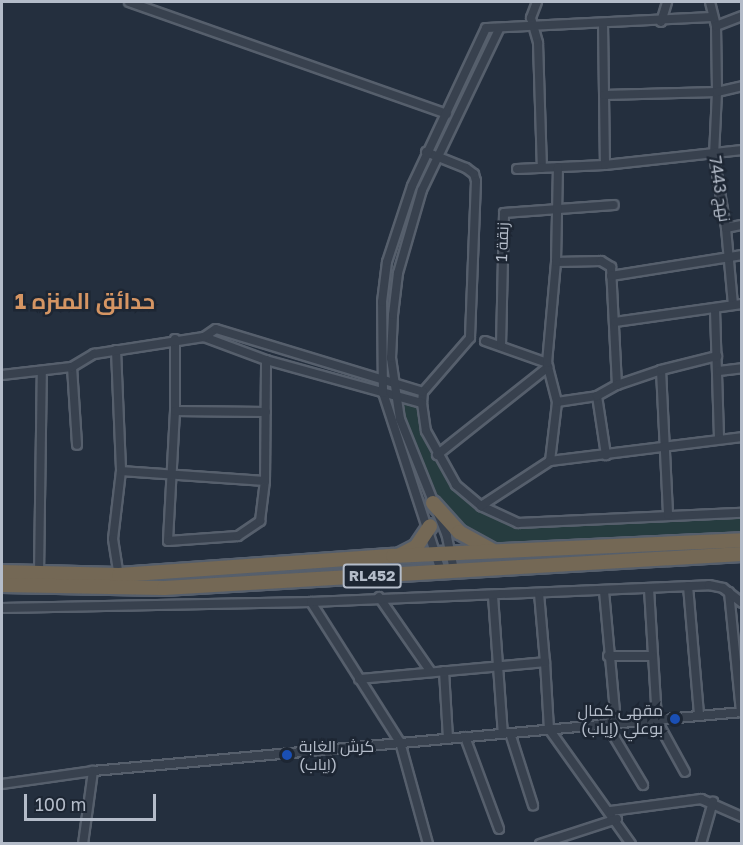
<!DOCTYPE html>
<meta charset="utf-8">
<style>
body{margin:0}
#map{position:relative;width:743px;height:845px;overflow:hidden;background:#242f3e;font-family:"Golos Text",Cairo,sans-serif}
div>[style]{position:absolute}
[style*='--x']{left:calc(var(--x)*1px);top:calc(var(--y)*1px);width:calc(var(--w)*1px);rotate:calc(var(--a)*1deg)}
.green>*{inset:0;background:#263c3f}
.roads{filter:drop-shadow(2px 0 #565f6c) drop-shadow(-2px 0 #565f6c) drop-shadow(0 2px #565f6c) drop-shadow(0 -2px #565f6c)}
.street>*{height:8px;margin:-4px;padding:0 4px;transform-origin:4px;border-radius:4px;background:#38414e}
.highway>*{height:14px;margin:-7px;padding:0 7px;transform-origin:7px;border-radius:7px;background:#746855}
.dots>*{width:16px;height:16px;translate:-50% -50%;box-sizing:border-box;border:3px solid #1d2633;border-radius:50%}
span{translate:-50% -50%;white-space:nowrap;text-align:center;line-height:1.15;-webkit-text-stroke:5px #1d2633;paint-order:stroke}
.shield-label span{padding:2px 4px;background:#1d2633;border:2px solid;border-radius:4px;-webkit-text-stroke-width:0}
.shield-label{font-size:15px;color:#b4bcc9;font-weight:700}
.street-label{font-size:16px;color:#b4bcc9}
.poi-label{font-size:16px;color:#b4bcc9}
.right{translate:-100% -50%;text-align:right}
.left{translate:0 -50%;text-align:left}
.district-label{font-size:22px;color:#d59563;font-weight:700}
.frame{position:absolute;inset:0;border:3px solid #b4bcc9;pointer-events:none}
.scale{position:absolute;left:24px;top:794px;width:132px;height:27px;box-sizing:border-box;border:3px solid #b4bcc9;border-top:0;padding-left:8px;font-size:18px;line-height:21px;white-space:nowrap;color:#b4bcc9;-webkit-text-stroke:4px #1d2633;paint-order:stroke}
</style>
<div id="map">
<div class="green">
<i style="clip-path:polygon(397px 400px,416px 405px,434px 457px,454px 487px,479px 510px,499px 519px,521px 527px,741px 517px,741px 533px,493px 547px,473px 538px,436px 501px,413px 457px)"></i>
</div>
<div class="roads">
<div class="street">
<i style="--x:129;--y:2;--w:337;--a:19.4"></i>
<i style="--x:537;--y:2;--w:17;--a:111"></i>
<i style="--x:531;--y:18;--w:26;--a:74"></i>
<i style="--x:538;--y:43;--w:125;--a:88.2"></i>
<i style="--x:710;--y:2;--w:25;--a:76"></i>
<i style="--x:716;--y:26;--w:66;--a:89.1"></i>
<i style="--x:717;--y:92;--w:64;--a:92.7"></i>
<i style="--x:714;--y:156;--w:73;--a:80.5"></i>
<i style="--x:726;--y:228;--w:77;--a:84.8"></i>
<i style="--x:661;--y:22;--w:21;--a:-73"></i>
<i style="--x:603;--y:23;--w:142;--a:89.2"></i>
<i style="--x:716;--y:26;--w:28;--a:-21"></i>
<i style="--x:604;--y:95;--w:113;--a:-1.5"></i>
<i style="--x:717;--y:92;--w:26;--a:-13"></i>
<i style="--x:426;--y:152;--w:43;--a:21.8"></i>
<i style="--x:466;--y:168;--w:10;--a:37"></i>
<i style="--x:474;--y:174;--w:7;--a:74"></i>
<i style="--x:476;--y:181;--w:157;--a:92.2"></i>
<i style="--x:470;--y:338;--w:72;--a:131"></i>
<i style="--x:423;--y:392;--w:11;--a:95"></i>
<i style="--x:422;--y:403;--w:28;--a:82"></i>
<i style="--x:426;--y:431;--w:62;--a:60.9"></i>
<i style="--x:456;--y:485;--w:33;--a:40"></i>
<i style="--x:481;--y:506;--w:41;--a:24.7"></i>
<i style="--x:518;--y:523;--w:224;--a:-2.6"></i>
<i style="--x:517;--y:169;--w:88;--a:-2.6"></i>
<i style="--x:605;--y:165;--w:138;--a:-6.2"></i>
<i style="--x:726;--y:228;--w:16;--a:-11"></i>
<i style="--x:556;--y:262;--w:45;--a:-1.3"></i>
<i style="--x:601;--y:261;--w:12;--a:31"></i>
<i style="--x:611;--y:267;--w:118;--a:87.1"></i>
<i style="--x:611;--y:276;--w:133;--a:-9.1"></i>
<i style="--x:715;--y:310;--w:129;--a:88.2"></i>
<i style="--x:615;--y:322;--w:128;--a:-8.1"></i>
<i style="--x:204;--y:337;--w:66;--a:20.4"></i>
<i style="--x:266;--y:360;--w:162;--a:15.4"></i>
<i style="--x:175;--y:339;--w:72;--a:90"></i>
<i style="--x:175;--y:411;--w:130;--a:93.1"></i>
<i style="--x:168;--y:541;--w:70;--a:-4.1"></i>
<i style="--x:238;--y:536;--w:27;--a:-34"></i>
<i style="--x:260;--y:521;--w:40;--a:-82.9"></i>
<i style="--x:485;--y:341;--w:66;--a:19.5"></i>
<i style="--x:501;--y:346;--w:133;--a:-88.7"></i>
<i style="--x:504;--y:213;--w:110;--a:-4.2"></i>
<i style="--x:116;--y:350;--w:121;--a:87.6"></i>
<i style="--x:121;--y:471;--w:68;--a:96.7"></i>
<i style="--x:113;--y:539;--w:36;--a:81"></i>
<i style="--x:72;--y:367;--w:78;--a:86.3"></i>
<i style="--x:661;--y:370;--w:145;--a:87.2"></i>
<i style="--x:719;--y:371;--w:23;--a:-7"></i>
<i style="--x:2;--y:375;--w:70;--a:-6.5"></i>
<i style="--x:72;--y:367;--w:26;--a:-31"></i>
<i style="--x:94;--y:354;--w:111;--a:-8.8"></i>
<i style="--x:204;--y:337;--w:14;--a:-34"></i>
<i style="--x:216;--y:329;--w:216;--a:16.9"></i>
<i style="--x:597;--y:396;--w:60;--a:81.3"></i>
<i style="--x:557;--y:402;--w:40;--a:-8.5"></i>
<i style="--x:597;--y:396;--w:23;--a:-29"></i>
<i style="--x:617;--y:385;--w:46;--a:-18.8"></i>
<i style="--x:661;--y:370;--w:58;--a:-14"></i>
<i style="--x:175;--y:411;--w:91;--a:0.6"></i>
<i style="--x:437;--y:455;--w:142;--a:-38.4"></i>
<i style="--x:550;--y:461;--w:59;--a:-83.2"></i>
<i style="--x:557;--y:402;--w:40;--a:-104.4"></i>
<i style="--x:547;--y:363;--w:101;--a:-84.9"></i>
<i style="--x:556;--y:262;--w:95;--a:-88.8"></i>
<i style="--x:121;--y:471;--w:144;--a:4"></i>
<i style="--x:265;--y:481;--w:121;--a:-89.5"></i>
<i style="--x:481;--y:506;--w:82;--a:-33.1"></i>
<i style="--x:550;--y:461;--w:193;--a:-7.1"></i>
<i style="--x:454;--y:570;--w:35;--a:-102"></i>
<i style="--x:447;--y:536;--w:126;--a:-111.9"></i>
<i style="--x:400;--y:419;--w:62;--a:-98.4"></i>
<i style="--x:391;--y:358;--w:43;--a:-87.3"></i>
<i style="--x:393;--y:315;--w:42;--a:-83.2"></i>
<i style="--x:398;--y:273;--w:86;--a:-73.9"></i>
<i style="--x:422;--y:190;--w:178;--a:-64.4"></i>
<i style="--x:441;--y:571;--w:187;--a:-108"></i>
<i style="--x:383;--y:393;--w:91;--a:-90.6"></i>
<i style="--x:382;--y:302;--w:40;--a:-82.9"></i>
<i style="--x:387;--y:262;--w:80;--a:-71.8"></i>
<i style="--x:412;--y:186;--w:174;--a:-64.9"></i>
<i style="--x:486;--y:28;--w:227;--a:-2.8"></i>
<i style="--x:39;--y:574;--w:203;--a:-89.2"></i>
<i style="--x:688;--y:586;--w:129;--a:85.1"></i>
<i style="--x:649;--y:589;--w:132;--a:86.5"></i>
<i style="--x:657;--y:721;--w:58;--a:61.2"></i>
<i style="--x:604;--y:591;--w:133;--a:84.8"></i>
<i style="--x:729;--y:592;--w:121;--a:84.3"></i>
<i style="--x:493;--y:596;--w:138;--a:85.9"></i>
<i style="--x:379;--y:597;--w:91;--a:55.3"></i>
<i style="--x:311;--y:602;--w:166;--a:57.6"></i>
<i style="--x:400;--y:742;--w:106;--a:74.6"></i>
<i style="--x:2;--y:608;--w:309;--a:-1.1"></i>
<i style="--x:311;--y:602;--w:398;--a:-2.4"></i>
<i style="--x:709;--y:585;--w:14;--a:12"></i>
<i style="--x:723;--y:588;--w:24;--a:38"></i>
<i style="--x:608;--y:656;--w:44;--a:0"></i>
<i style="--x:545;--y:662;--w:67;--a:86.6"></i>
<i style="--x:549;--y:729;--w:141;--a:54.5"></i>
<i style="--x:444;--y:671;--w:67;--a:86.6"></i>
<i style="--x:359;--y:679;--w:187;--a:-5.2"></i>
<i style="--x:545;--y:662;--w:68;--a:-95"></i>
<i style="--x:607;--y:725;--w:70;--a:59"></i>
<i style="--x:510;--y:733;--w:76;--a:72.3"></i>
<i style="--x:465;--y:737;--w:98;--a:69.7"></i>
<i style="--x:2;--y:784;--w:92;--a:-8.1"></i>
<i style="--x:93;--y:771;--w:652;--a:-5.19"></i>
<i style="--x:611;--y:811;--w:91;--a:-7.6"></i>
<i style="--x:701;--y:799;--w:45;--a:23.7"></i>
<i style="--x:83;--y:844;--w:74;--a:-82.2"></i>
<i style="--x:540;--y:844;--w:81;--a:-18"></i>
<i style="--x:701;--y:844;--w:44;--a:-74.1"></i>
</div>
<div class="highway">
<i style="--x:433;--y:503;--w:39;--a:48"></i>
<i style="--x:459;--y:532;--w:37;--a:29"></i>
<i style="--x:400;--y:555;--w:18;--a:-27"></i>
<i style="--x:416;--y:547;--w:25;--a:-56"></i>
<i style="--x:2;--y:572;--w:117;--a:1.5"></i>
<i style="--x:119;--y:575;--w:275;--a:-4"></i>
<i style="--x:393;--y:556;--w:349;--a:-2.6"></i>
<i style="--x:2;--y:585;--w:162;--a:1.1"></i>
<i style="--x:164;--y:588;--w:579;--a:-3.37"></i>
</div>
</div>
<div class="dots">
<i style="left:675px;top:719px;background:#1a4fb4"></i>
<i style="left:287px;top:755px;background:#1a4fb4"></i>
</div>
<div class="shield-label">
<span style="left:372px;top:576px">RL452</span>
</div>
<div class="street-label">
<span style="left:720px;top:189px;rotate:81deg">نهج 7443</span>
<span style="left:502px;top:242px;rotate:-88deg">زنقة 1</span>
</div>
<div class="poi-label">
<span class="right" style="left:663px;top:719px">مقهى كمال<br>بوعلي (إياب)</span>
<span class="left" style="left:299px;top:755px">كرش الغابة<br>(إياب)</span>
</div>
<div class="district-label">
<span style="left:85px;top:301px">حدائق المنزه 1</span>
</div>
<div class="frame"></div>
<div class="scale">100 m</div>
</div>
